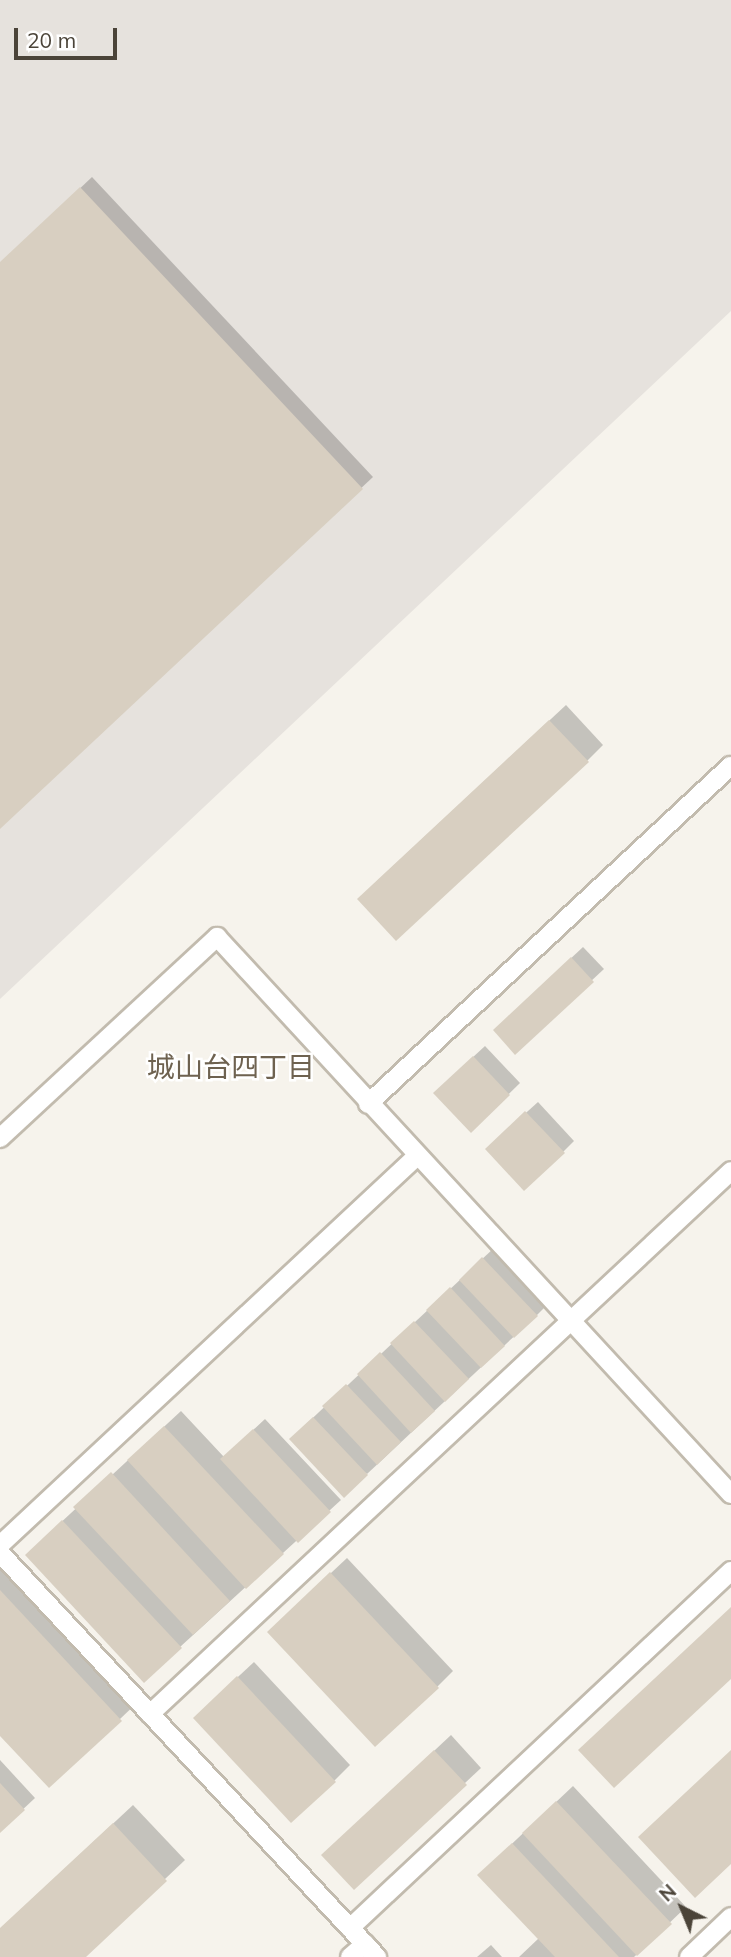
<!DOCTYPE html>
<meta charset="utf-8">
<style>
body{margin:0}
#map{position:relative;width:731px;height:1957px;overflow:hidden;background:#f6f3ec;font-family:Mulish,"Noto Sans JP",sans-serif}
div>[style]{position:absolute}
[style*='--x']{left:calc(var(--x)*1px);top:calc(var(--y)*1px);width:calc(var(--w)*1px);rotate:calc(var(--a)*1deg)}
.industrial>*{inset:0;background:#e6e2dd}
.shadow>*{inset:0;background:#0003}
.building>*{inset:0;background:#d8cfc1}
.roads{filter:drop-shadow(2px 0 #c2bbae) drop-shadow(-2px 0 #c2bbae) drop-shadow(0 2px #c2bbae) drop-shadow(0 -2px #c2bbae)}
.lane>*{height:18px;margin:-9px;padding:0 9px;transform-origin:9px;border-radius:9px;background:#fff}
span{translate:-50% -50%;white-space:nowrap;text-align:center;line-height:1.15;-webkit-text-stroke:5px #fff;paint-order:stroke}
.neighbourhood-label{font-size:28px;color:#6e6250}
.north{position:absolute;left:647px;top:1873px;width:70px;height:70px;-webkit-text-stroke:5px #fff;paint-order:stroke;rotate:317deg;font-size:19px;font-weight:700;line-height:28px;text-align:center;color:#4b4439}
.north::after{content:'';display:block;margin:auto;width:24px;height:32px;background:#4b4439;clip-path:polygon(50% 0,100% 100%,50% 72%,0 100%)}
.scale{position:absolute;left:14px;top:28px;width:103px;height:32px;box-sizing:border-box;border:4px solid #4b4439;border-top:0;padding-left:9px;font-size:21px;line-height:24px;white-space:nowrap;color:#4b4439;-webkit-text-stroke:5px #fff;paint-order:stroke}
</style>
<div id="map">
<div class="industrial">
<i style="clip-path:polygon(0 0,731px 0,731px 311px,0 999px)"></i>
</div>
<div class="shadow">
<i style="clip-path:polygon(92px 177px,373px 477px,0 826px,0 264px)"></i>
<i style="clip-path:polygon(566px 705px,603px 745px,587px 761px,375px 883px)"></i>
<i style="clip-path:polygon(583px 947px,604px 969px,515px 1052px,506px 1019px)"></i>
<i style="clip-path:polygon(485px 1046px,520px 1083px,471px 1131px,446px 1082px)"></i>
<i style="clip-path:polygon(538px 1102px,574px 1141px,563px 1152px,498px 1138px)"></i>
<i style="clip-path:polygon(495px 1247px,548px 1304px,537px 1315px,367px 1474px,302px 1428px)"></i>
<i style="clip-path:polygon(181px 1411px,224px 1457px,265px 1419px,341px 1500px,180px 1647px,43px 1539px)"></i>
<i style="clip-path:polygon(0 1550px,140px 1700px,120px 1719px,0 1733px)"></i>
<i style="clip-path:polygon(347px 1558px,453px 1671px,437px 1687px,285px 1616px)"></i>
<i style="clip-path:polygon(254px 1662px,350px 1765px,334px 1781px,211px 1702px)"></i>
<i style="clip-path:polygon(451px 1735px,481px 1768px,354px 1887px,340px 1839px)"></i>
<i style="clip-path:polygon(0 1760px,35px 1798px,0 1831px)"></i>
<i style="clip-path:polygon(573px 1786px,686px 1907px,634px 1957px,519px 1957px,539px 1938px,496px 1859px)"></i>
<i style="clip-path:polygon(133px 1805px,185px 1860px,83px 1957px,0 1957px,0 1929px)"></i>
<i style="clip-path:polygon(491px 1945px,502px 1957px,477px 1957px)"></i>
</div>
<div class="building">
<i style="clip-path:polygon(80px 187px,363px 489px,0 829px,0 262px)"></i>
<i style="clip-path:polygon(549px 720px,589px 762px,396px 941px,357px 899px)"></i>
<i style="clip-path:polygon(571px 957px,594px 982px,515px 1055px,493px 1030px)"></i>
<i style="clip-path:polygon(473px 1056px,510px 1095px,471px 1133px,433px 1093px)"></i>
<i style="clip-path:polygon(525px 1111px,565px 1153px,524px 1191px,485px 1149px)"></i>
<i style="clip-path:polygon(482px 1257px,538px 1316px,514px 1338px,459px 1280px)"></i>
<i style="clip-path:polygon(450px 1287px,505px 1346px,481px 1368px,426px 1310px)"></i>
<i style="clip-path:polygon(414px 1321px,469px 1379px,445px 1402px,390px 1343px)"></i>
<i style="clip-path:polygon(380px 1352px,435px 1411px,411px 1433px,357px 1374px)"></i>
<i style="clip-path:polygon(346px 1384px,401px 1442px,377px 1465px,322px 1406px)"></i>
<i style="clip-path:polygon(313px 1417px,368px 1475px,344px 1498px,289px 1439px)"></i>
<i style="clip-path:polygon(164px 1426px,284px 1554px,246px 1589px,127px 1460px)"></i>
<i style="clip-path:polygon(253px 1429px,331px 1512px,298px 1543px,220px 1459px)"></i>
<i style="clip-path:polygon(111px 1472px,230px 1601px,193px 1635px,73px 1507px)"></i>
<i style="clip-path:polygon(62px 1520px,182px 1648px,144px 1683px,25px 1555px)"></i>
<i style="clip-path:polygon(330px 1572px,439px 1688px,375px 1747px,267px 1632px)"></i>
<i style="clip-path:polygon(0 1590px,122px 1721px,49px 1788px,0 1736px)"></i>
<i style="clip-path:polygon(731px 1607px,731px 1679px,614px 1788px,578px 1750px)"></i>
<i style="clip-path:polygon(237px 1676px,336px 1782px,291px 1823px,193px 1718px)"></i>
<i style="clip-path:polygon(434px 1750px,467px 1785px,354px 1890px,321px 1855px)"></i>
<i style="clip-path:polygon(731px 1750px,731px 1864px,695px 1898px,638px 1837px)"></i>
<i style="clip-path:polygon(0 1783px,25px 1810px,0 1833px)"></i>
<i style="clip-path:polygon(556px 1801px,672px 1924px,637px 1956px,522px 1833px)"></i>
<i style="clip-path:polygon(113px 1823px,167px 1881px,86px 1957px,0 1957px,0 1928px)"></i>
<i style="clip-path:polygon(512px 1843px,619px 1957px,555px 1957px,477px 1875px)"></i>
</div>
<div class="roads">
<div class="lane">
<i style="--x:368;--y:1104;--w:496;--a:-43"></i>
<i style="--x:0;--y:1138;--w:296;--a:-42.8"></i>
<i style="--x:217;--y:937;--w:758;--a:47.3"></i>
<i style="--x:0;--y:1545;--w:569;--a:-43.01"></i>
<i style="--x:0;--y:1553;--w:553;--a:46.98"></i>
<i style="--x:150;--y:1714;--w:795;--a:-43.06"></i>
<i style="--x:350;--y:1928;--w:522;--a:-43.14"></i>
<i style="--x:350;--y:1957;--w:20;--a:-41"></i>
<i style="--x:689;--y:1957;--w:58;--a:-43.6"></i>
</div>
</div>
<div class="neighbourhood-label">
<span style="left:231px;top:1067px">城山台四丁目</span>
</div>
<div class="north">N</div>
<div class="scale">20 m</div>
</div>
